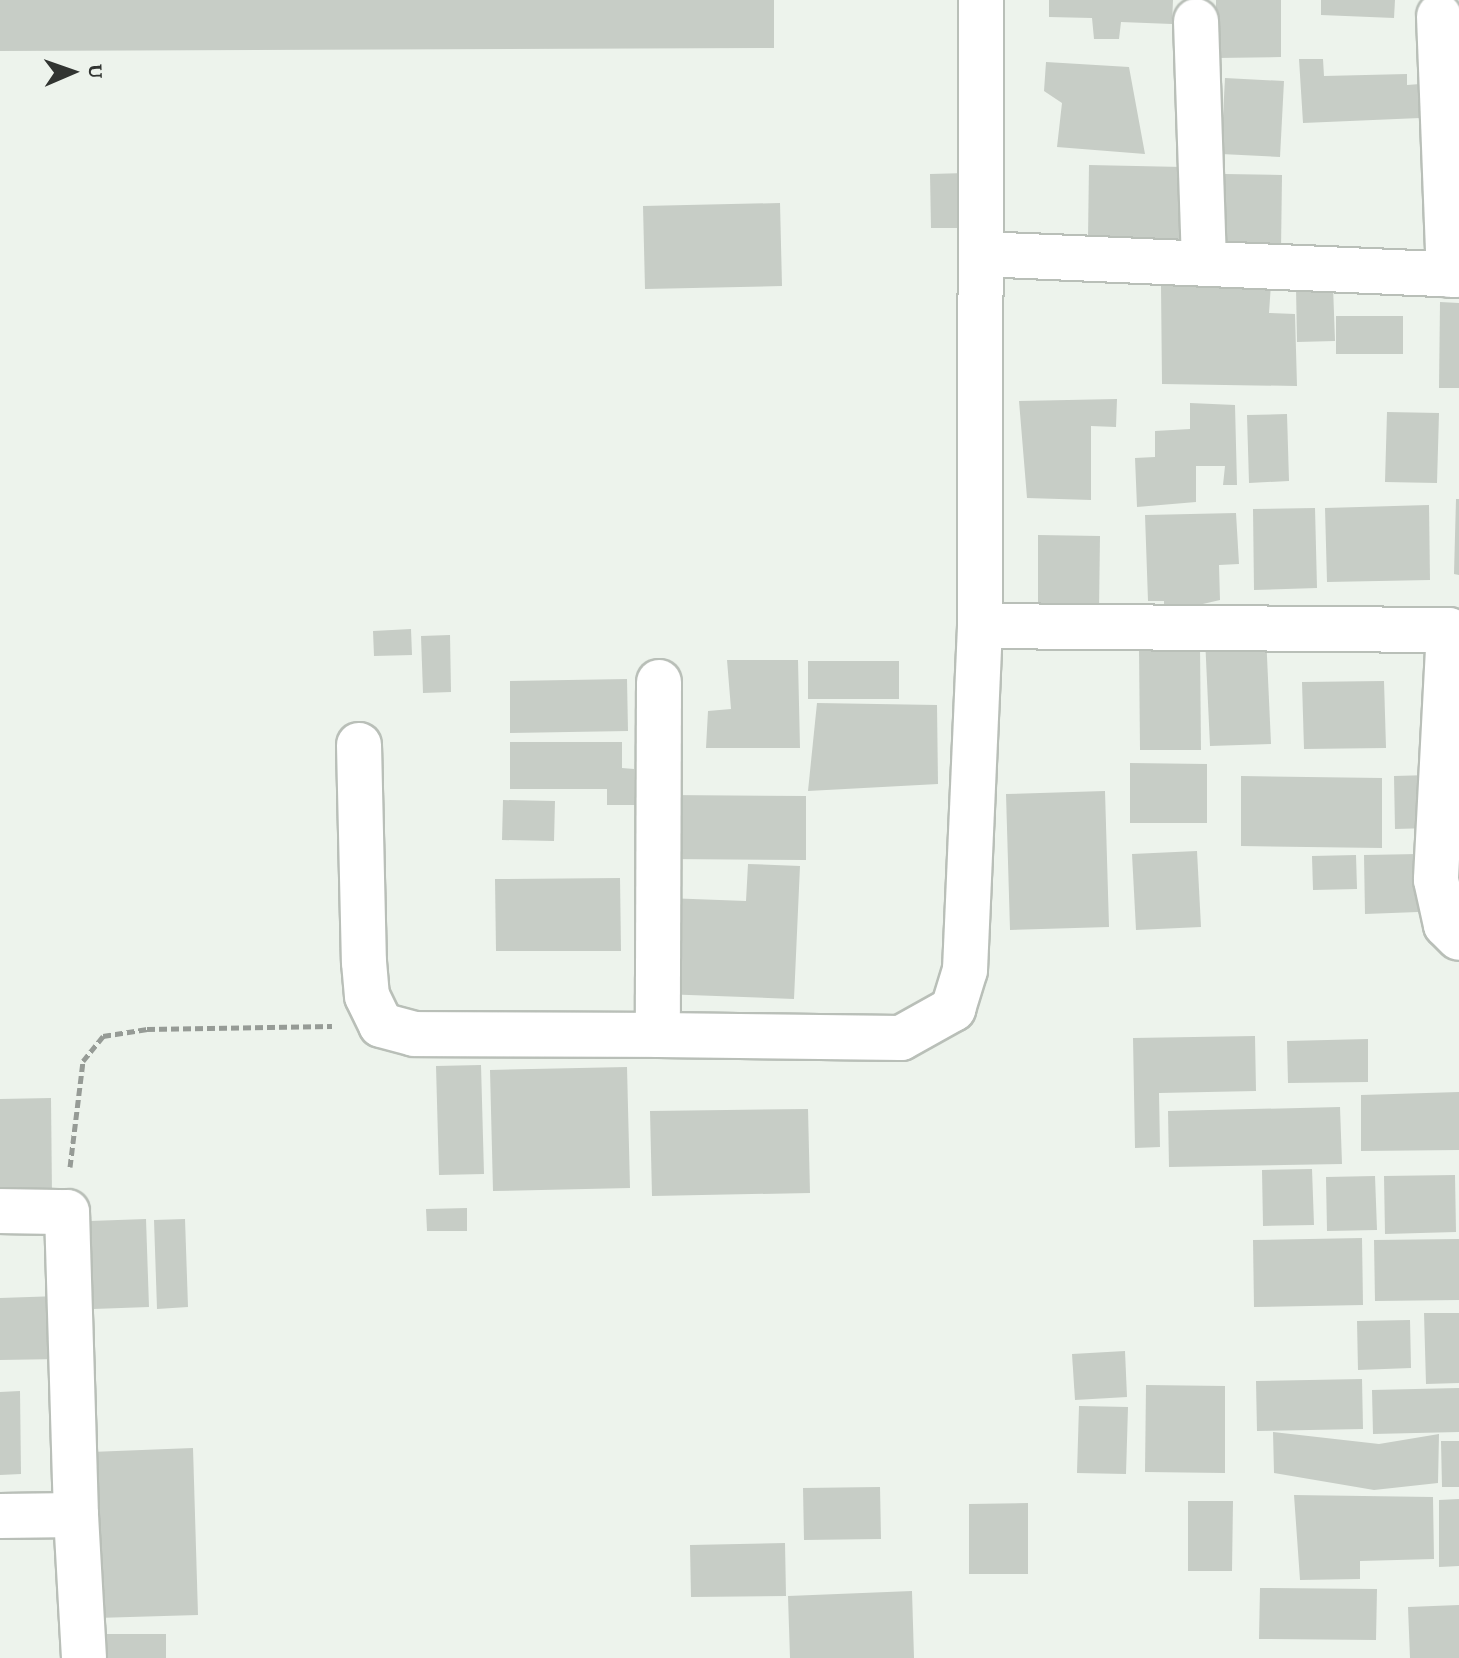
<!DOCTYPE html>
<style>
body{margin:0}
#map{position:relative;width:1459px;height:1658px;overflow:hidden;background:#edf3ec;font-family:"Crimson Pro",serif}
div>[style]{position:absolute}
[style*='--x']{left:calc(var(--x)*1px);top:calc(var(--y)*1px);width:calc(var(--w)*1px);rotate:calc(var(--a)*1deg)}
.building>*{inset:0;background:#c7cdc6}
.path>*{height:5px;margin-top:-2.5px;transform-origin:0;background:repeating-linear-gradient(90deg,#969b96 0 8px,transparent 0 12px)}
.roads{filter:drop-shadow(2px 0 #b9bfb8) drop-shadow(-2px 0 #b9bfb8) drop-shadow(0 2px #b9bfb8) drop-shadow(0 -2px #b9bfb8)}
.minor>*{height:44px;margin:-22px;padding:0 22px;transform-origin:22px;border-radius:22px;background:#fff}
span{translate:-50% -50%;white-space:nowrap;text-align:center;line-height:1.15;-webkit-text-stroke:6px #edf3ec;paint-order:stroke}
.north{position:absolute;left:32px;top:32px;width:80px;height:80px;-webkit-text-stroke:6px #edf3ec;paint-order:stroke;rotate:88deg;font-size:22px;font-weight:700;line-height:32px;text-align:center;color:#313431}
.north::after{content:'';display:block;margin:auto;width:28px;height:36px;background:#313431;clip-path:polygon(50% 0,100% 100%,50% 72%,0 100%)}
</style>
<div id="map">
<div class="building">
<i style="clip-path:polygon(0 0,774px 0,774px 48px,0 51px)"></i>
<i style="clip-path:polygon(1049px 0,1173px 0,1172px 24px,1121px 22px,1119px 39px,1094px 39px,1092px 18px,1049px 17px)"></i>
<i style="clip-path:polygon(1216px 0,1281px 0,1281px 57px,1216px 58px)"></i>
<i style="clip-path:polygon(1321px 0,1395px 0,1394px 18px,1321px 15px)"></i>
<i style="clip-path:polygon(1299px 59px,1323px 59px,1324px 76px,1407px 74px,1407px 85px,1420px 84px,1420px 118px,1303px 123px)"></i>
<i style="clip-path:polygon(1046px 62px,1129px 67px,1145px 154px,1057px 147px,1062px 103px,1044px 91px)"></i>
<i style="clip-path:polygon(1225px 78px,1284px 81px,1280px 157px,1221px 154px)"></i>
<i style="clip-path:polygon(1089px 165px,1183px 167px,1182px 239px,1088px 238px)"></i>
<i style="clip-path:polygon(966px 173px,967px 228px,931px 228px,930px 174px)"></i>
<i style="clip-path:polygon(1225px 174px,1282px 175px,1281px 250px,1224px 249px)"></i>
<i style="clip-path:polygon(780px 203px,782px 286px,645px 289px,643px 206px)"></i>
<i style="clip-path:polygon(1271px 284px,1269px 313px,1295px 314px,1297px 386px,1162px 384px,1161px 286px)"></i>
<i style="clip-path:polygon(1333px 286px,1335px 341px,1297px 342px,1296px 287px)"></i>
<i style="clip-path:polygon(1440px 302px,1459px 303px,1459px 388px,1439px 388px)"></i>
<i style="clip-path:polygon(1336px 316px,1403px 316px,1403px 354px,1336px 354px)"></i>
<i style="clip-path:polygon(1117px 399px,1116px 427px,1091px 426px,1091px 500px,1027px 498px,1019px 401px)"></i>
<i style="clip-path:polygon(1190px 403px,1235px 405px,1237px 485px,1223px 485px,1225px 466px,1196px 466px,1196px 502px,1137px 507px,1135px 458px,1155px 457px,1155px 431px,1190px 429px)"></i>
<i style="clip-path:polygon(1387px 412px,1439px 413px,1437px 483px,1385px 482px)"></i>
<i style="clip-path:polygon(1287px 414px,1289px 481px,1249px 483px,1247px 415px)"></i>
<i style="clip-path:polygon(1456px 499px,1459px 499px,1459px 575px,1454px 574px)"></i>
<i style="clip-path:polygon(1429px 505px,1430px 580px,1327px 582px,1325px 508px)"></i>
<i style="clip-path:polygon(1315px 508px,1317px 588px,1254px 590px,1253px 509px)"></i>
<i style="clip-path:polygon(1236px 513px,1239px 564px,1219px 565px,1220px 600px,1164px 613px,1164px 601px,1148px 601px,1145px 515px)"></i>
<i style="clip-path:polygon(1038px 535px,1100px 536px,1099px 610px,1038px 609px)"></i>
<i style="clip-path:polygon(411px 629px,412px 655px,374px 656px,373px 631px)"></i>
<i style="clip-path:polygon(450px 635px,451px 692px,423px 693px,421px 636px)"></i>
<i style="clip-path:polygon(1266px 635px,1271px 744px,1210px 746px,1205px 638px)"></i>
<i style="clip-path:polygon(1200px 646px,1201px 750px,1140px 750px,1139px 647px)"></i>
<i style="clip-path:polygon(727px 660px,798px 660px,800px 748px,706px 748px,708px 711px,731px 709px)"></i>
<i style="clip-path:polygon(808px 661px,899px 661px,899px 699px,808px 699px)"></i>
<i style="clip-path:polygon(627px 679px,628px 731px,510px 733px,510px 681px)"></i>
<i style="clip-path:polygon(1384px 681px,1386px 748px,1304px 749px,1302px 682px)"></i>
<i style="clip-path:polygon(817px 703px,937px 705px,938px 784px,808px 791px)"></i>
<i style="clip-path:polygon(510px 742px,622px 742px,622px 768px,634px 769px,635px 805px,607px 805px,607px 789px,510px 789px)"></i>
<i style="clip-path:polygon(1130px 763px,1207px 764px,1207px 823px,1130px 823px)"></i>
<i style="clip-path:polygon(1430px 775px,1431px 828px,1395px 829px,1394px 776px)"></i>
<i style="clip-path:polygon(1241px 776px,1382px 778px,1382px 848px,1241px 846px)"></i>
<i style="clip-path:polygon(1105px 791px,1109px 927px,1010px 930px,1006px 794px)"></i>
<i style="clip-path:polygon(668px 795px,806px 796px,806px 860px,668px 859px)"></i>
<i style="clip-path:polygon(503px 800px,555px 801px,554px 841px,502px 840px)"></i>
<i style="clip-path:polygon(1197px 851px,1201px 927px,1136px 930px,1132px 854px)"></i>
<i style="clip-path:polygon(1418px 854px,1418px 912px,1365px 914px,1364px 855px)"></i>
<i style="clip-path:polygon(1356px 855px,1357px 889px,1313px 890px,1312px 856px)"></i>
<i style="clip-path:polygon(748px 864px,800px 866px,794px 999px,662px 994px,666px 898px,746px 901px)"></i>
<i style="clip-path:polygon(620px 878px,621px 951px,496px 951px,495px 879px)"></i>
<i style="clip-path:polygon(1255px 1036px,1256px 1091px,1159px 1093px,1160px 1147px,1135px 1148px,1133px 1038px)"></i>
<i style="clip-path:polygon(1368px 1039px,1368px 1082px,1288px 1083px,1287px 1041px)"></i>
<i style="clip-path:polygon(481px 1065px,484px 1174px,439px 1175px,436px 1066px)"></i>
<i style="clip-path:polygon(627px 1067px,630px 1188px,493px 1191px,490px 1070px)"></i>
<i style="clip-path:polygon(1459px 1092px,1459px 1150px,1361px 1151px,1361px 1095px)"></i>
<i style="clip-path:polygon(51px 1098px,52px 1196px,0 1197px,0 1099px)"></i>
<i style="clip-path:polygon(1340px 1107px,1342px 1164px,1169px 1167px,1168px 1111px)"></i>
<i style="clip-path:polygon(808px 1109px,810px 1193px,652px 1196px,650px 1111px)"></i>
<i style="clip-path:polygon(1312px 1169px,1314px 1225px,1263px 1226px,1262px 1170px)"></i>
<i style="clip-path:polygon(1455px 1175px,1456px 1232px,1385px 1234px,1384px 1176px)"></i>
<i style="clip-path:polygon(1375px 1176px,1377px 1230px,1327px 1231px,1326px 1177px)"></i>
<i style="clip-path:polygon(467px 1208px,467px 1231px,427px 1231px,426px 1209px)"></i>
<i style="clip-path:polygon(146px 1219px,149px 1307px,93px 1309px,90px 1221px)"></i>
<i style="clip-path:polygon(185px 1219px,188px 1307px,157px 1309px,154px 1220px)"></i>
<i style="clip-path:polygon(1362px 1238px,1363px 1305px,1254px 1307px,1253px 1240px)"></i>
<i style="clip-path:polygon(1459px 1239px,1459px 1300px,1375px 1301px,1374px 1240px)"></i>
<i style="clip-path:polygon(59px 1296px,59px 1359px,0 1360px,0 1298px)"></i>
<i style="clip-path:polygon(1424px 1313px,1459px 1313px,1459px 1383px,1426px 1384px)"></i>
<i style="clip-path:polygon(1410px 1320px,1411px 1368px,1358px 1370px,1357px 1321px)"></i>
<i style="clip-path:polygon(1125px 1351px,1127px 1397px,1075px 1400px,1072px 1354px)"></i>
<i style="clip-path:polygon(1362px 1379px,1363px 1429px,1257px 1431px,1256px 1381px)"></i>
<i style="clip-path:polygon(1146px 1385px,1225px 1386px,1225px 1473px,1145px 1472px)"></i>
<i style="clip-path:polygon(1459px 1388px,1459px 1432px,1373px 1434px,1372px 1390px)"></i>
<i style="clip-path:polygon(20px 1391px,21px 1474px,0 1475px,0 1392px)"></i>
<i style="clip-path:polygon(1079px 1406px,1128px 1407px,1126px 1474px,1077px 1473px)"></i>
<i style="clip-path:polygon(1273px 1432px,1379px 1444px,1439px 1434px,1438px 1483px,1374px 1490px,1274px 1473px)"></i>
<i style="clip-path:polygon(1441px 1441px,1459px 1441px,1459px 1487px,1442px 1487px)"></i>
<i style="clip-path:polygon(193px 1448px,198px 1615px,96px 1618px,91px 1452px)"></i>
<i style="clip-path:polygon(880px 1487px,881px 1539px,804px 1540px,803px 1488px)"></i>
<i style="clip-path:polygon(1294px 1495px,1433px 1497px,1434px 1559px,1360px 1561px,1360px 1579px,1300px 1580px)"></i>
<i style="clip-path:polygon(1459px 1499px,1459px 1566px,1439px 1567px,1439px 1500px)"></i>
<i style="clip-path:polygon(1188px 1501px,1233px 1501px,1232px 1571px,1188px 1571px)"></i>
<i style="clip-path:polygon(1028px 1503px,1028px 1574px,969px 1574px,969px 1504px)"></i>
<i style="clip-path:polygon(785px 1543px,786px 1596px,691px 1597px,690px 1545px)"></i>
<i style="clip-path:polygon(1260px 1588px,1377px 1589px,1376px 1640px,1259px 1639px)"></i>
<i style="clip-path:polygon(912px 1591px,914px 1658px,790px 1658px,788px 1596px)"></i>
<i style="clip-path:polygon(1459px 1605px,1459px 1658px,1410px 1658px,1408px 1607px)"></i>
<i style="clip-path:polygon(101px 1634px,166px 1634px,166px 1658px,103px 1658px)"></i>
</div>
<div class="path">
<i style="--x:70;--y:1167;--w:107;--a:-83"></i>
<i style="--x:83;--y:1061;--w:32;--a:-51"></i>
<i style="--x:103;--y:1036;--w:45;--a:-9"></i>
<i style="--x:147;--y:1029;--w:185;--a:-0.9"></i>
</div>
<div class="roads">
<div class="minor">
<i style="--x:1439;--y:16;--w:259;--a:87.8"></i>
<i style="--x:1196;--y:21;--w:242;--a:88.1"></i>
<i style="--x:981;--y:254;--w:478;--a:2.5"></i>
<i style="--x:980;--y:626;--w:626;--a:-89.91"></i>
<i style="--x:659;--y:682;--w:353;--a:90.2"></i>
<i style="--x:658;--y:1035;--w:243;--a:0.7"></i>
<i style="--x:901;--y:1038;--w:60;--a:-29.1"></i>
<i style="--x:953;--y:1009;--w:41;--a:-72.9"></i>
<i style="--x:965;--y:970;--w:344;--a:-87.5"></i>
<i style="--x:980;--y:626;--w:469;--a:0.5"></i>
<i style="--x:1449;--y:630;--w:250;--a:93"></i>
<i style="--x:1436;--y:880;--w:46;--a:77.5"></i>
<i style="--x:1446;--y:925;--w:18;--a:45"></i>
<i style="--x:359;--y:745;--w:217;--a:88.7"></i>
<i style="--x:364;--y:962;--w:34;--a:85"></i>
<i style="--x:367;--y:996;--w:32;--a:64"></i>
<i style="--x:381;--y:1025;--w:34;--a:15"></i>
<i style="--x:414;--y:1034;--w:244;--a:0.2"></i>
<i style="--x:0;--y:1211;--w:67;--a:0.9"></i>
<i style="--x:67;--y:1212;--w:303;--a:88.3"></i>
<i style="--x:0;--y:1516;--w:76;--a:-0.8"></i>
<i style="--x:76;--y:1515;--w:143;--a:86.8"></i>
</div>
</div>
<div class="north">U</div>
</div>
